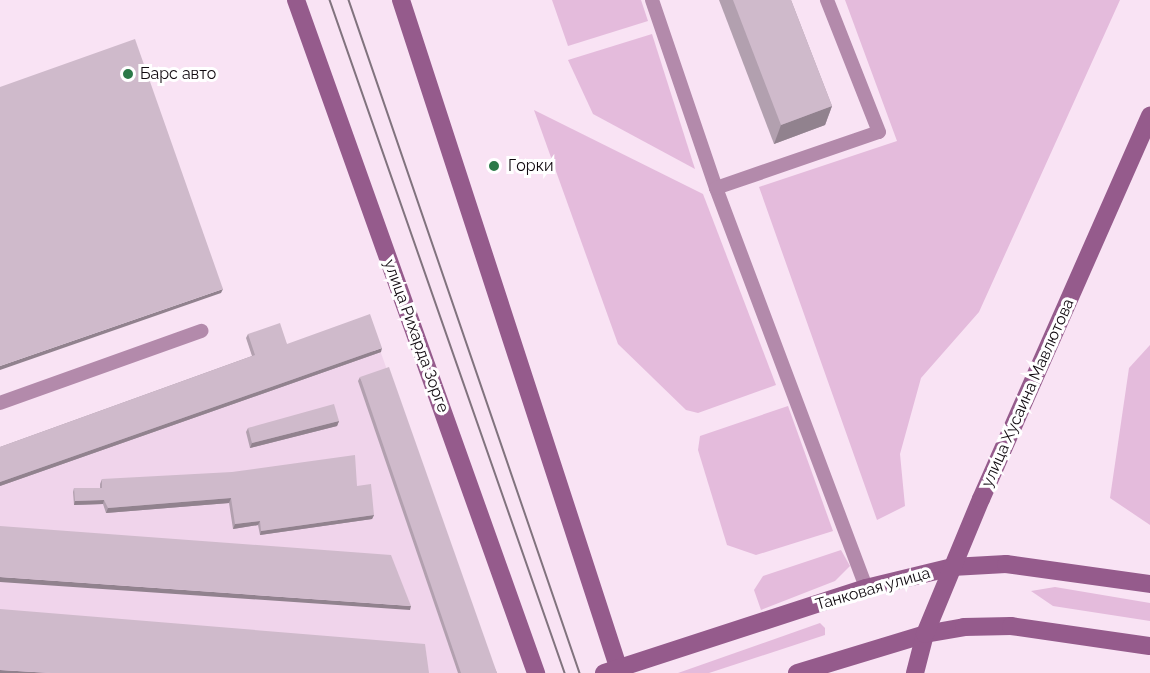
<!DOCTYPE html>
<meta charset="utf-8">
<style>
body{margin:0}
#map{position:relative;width:1150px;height:673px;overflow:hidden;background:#f9e3f4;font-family:Raleway,sans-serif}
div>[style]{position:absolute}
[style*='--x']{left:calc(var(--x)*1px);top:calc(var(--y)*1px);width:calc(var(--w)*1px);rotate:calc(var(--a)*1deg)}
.built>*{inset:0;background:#f0d4eb}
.green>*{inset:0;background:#e4bbdc}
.lane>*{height:14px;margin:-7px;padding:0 7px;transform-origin:7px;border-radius:7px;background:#b38aab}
.secondary>*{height:18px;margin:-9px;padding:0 9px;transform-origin:9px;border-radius:9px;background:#955b8c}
.tram>*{height:1.5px;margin:-0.75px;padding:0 0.75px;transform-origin:0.75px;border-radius:0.75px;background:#81737e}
.wall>*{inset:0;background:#b2a0af}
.shaded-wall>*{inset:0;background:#91828e}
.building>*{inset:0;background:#cfbacb}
.dots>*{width:16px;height:16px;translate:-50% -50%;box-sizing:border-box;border:3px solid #fff;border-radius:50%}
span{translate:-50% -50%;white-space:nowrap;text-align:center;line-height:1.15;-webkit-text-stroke:6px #fff;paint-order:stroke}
.poi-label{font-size:16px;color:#10090f}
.left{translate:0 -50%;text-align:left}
.street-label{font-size:16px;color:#10090f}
</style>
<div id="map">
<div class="built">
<i style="clip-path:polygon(369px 319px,494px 673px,0 673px,0 450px)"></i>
</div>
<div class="green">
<i style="clip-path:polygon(552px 0,641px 0,648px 21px,568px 46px)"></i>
<i style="clip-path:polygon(845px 0,1120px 0,979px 312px,921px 378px,900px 454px,905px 506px,877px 520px,759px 187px,897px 141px)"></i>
<i style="clip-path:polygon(652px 34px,695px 169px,593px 114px,568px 60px)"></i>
<i style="clip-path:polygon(534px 110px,703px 194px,776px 385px,698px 413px,686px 410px,618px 344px)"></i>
<i style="clip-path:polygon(1150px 345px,1150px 525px,1110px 498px,1129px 368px)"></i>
<i style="clip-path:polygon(788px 406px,833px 531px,756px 555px,727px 545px,698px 450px,700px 436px)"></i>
<i style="clip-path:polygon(841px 550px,850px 566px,835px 581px,761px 610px,754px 590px,763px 576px)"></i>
<i style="clip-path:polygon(1055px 587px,1150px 603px,1150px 621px,1053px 606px,1031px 591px)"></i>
<i style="clip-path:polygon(820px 623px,825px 628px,825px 635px,709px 673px,678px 673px)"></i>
</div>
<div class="lane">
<i style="--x:652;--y:0;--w:199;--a:71.2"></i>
<i style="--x:716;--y:188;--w:427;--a:69.4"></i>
<i style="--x:716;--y:188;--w:172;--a:-19"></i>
<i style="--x:879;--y:132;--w:142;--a:-111.5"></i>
<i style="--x:0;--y:403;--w:214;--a:-19.7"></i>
</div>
<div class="secondary">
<i style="--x:296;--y:0;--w:715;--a:70.37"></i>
<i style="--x:401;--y:0;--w:708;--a:71.97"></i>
<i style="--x:604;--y:673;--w:275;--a:-18"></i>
<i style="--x:866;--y:588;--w:89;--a:-13.7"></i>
<i style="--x:952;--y:567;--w:54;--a:-3.2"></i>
<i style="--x:1006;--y:564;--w:145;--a:7.9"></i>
<i style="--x:797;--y:673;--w:134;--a:-16.9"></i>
<i style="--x:925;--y:634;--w:40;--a:-10"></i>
<i style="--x:964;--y:627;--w:47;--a:-1.2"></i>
<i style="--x:1011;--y:626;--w:140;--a:8.2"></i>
<i style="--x:915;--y:673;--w:40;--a:-75.6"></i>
<i style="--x:925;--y:634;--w:146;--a:-67.5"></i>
<i style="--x:981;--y:499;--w:419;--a:-66.2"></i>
</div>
<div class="tram">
<i style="--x:330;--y:0;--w:713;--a:70.75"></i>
<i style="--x:349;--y:0;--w:712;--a:71.06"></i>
</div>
<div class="wall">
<i style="clip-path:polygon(719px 0,791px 0,832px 106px,825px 125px,774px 144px)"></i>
<i style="clip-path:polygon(248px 334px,287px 344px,381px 352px,0 486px,0 447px,252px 356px,246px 338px)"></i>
<i style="clip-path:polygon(360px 377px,497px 673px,458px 673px,358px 381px)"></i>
<i style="clip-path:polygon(339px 421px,337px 426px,250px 448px,246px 432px,248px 428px)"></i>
<i style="clip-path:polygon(102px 479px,357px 486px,374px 515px,372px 519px,260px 535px,258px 525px,233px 529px,229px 503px,106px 513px,103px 504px,74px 505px,73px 492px,74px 488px,100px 488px,100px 484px)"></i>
</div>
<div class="shaded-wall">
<i style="clip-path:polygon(832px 106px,825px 125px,774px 144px,781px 125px)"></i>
<i style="clip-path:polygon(223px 289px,221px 293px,0 370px,0 366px)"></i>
<i style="clip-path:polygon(382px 348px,381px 352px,0 486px,0 482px)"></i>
<i style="clip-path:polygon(339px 421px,337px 426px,250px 448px,252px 443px)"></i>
<i style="clip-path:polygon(231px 498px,229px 503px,106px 513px,108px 508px)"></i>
<i style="clip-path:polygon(104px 500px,103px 504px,74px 505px,75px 501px)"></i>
<i style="clip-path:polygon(374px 515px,372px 519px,260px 535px,261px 531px)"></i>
<i style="clip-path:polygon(260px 521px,258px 525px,233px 529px,235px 524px)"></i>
<i style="clip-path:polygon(0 577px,411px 606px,410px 610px,0 582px)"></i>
<i style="clip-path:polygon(0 670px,51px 673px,0 673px)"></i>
</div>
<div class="building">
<i style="clip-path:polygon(733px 0,791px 0,832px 106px,781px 125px)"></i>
<i style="clip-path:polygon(135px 39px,223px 289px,0 366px,0 87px)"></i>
<i style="clip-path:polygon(370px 314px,382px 348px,0 482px,0 447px,255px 355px,248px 334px,280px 323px,287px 344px)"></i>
<i style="clip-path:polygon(389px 367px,497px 673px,461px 673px,360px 377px)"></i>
<i style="clip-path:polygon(334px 404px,339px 421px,252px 443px,248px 428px)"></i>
<i style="clip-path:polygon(355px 455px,357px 486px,371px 484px,374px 515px,261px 531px,260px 521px,235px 524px,231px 498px,108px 508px,104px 500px,75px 501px,74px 488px,102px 488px,102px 479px,232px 472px)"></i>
<i style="clip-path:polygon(0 526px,391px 555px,411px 606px,0 577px)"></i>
<i style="clip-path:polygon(0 609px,425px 644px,429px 673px,51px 673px,0 670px)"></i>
</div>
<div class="dots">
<i style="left:128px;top:74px;background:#2b7948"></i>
<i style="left:494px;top:166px;background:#2b7948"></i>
</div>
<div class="poi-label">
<span class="left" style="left:140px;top:74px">Барс авто</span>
<span class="left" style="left:508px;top:166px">Горки</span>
</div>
<div class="street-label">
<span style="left:416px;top:336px;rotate:70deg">улица Рихарда Зорге</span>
<span style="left:1028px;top:393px;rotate:-66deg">улица Хусаина Мавлютова</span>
<span style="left:873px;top:589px;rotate:-16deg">Танковая улица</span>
</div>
</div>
